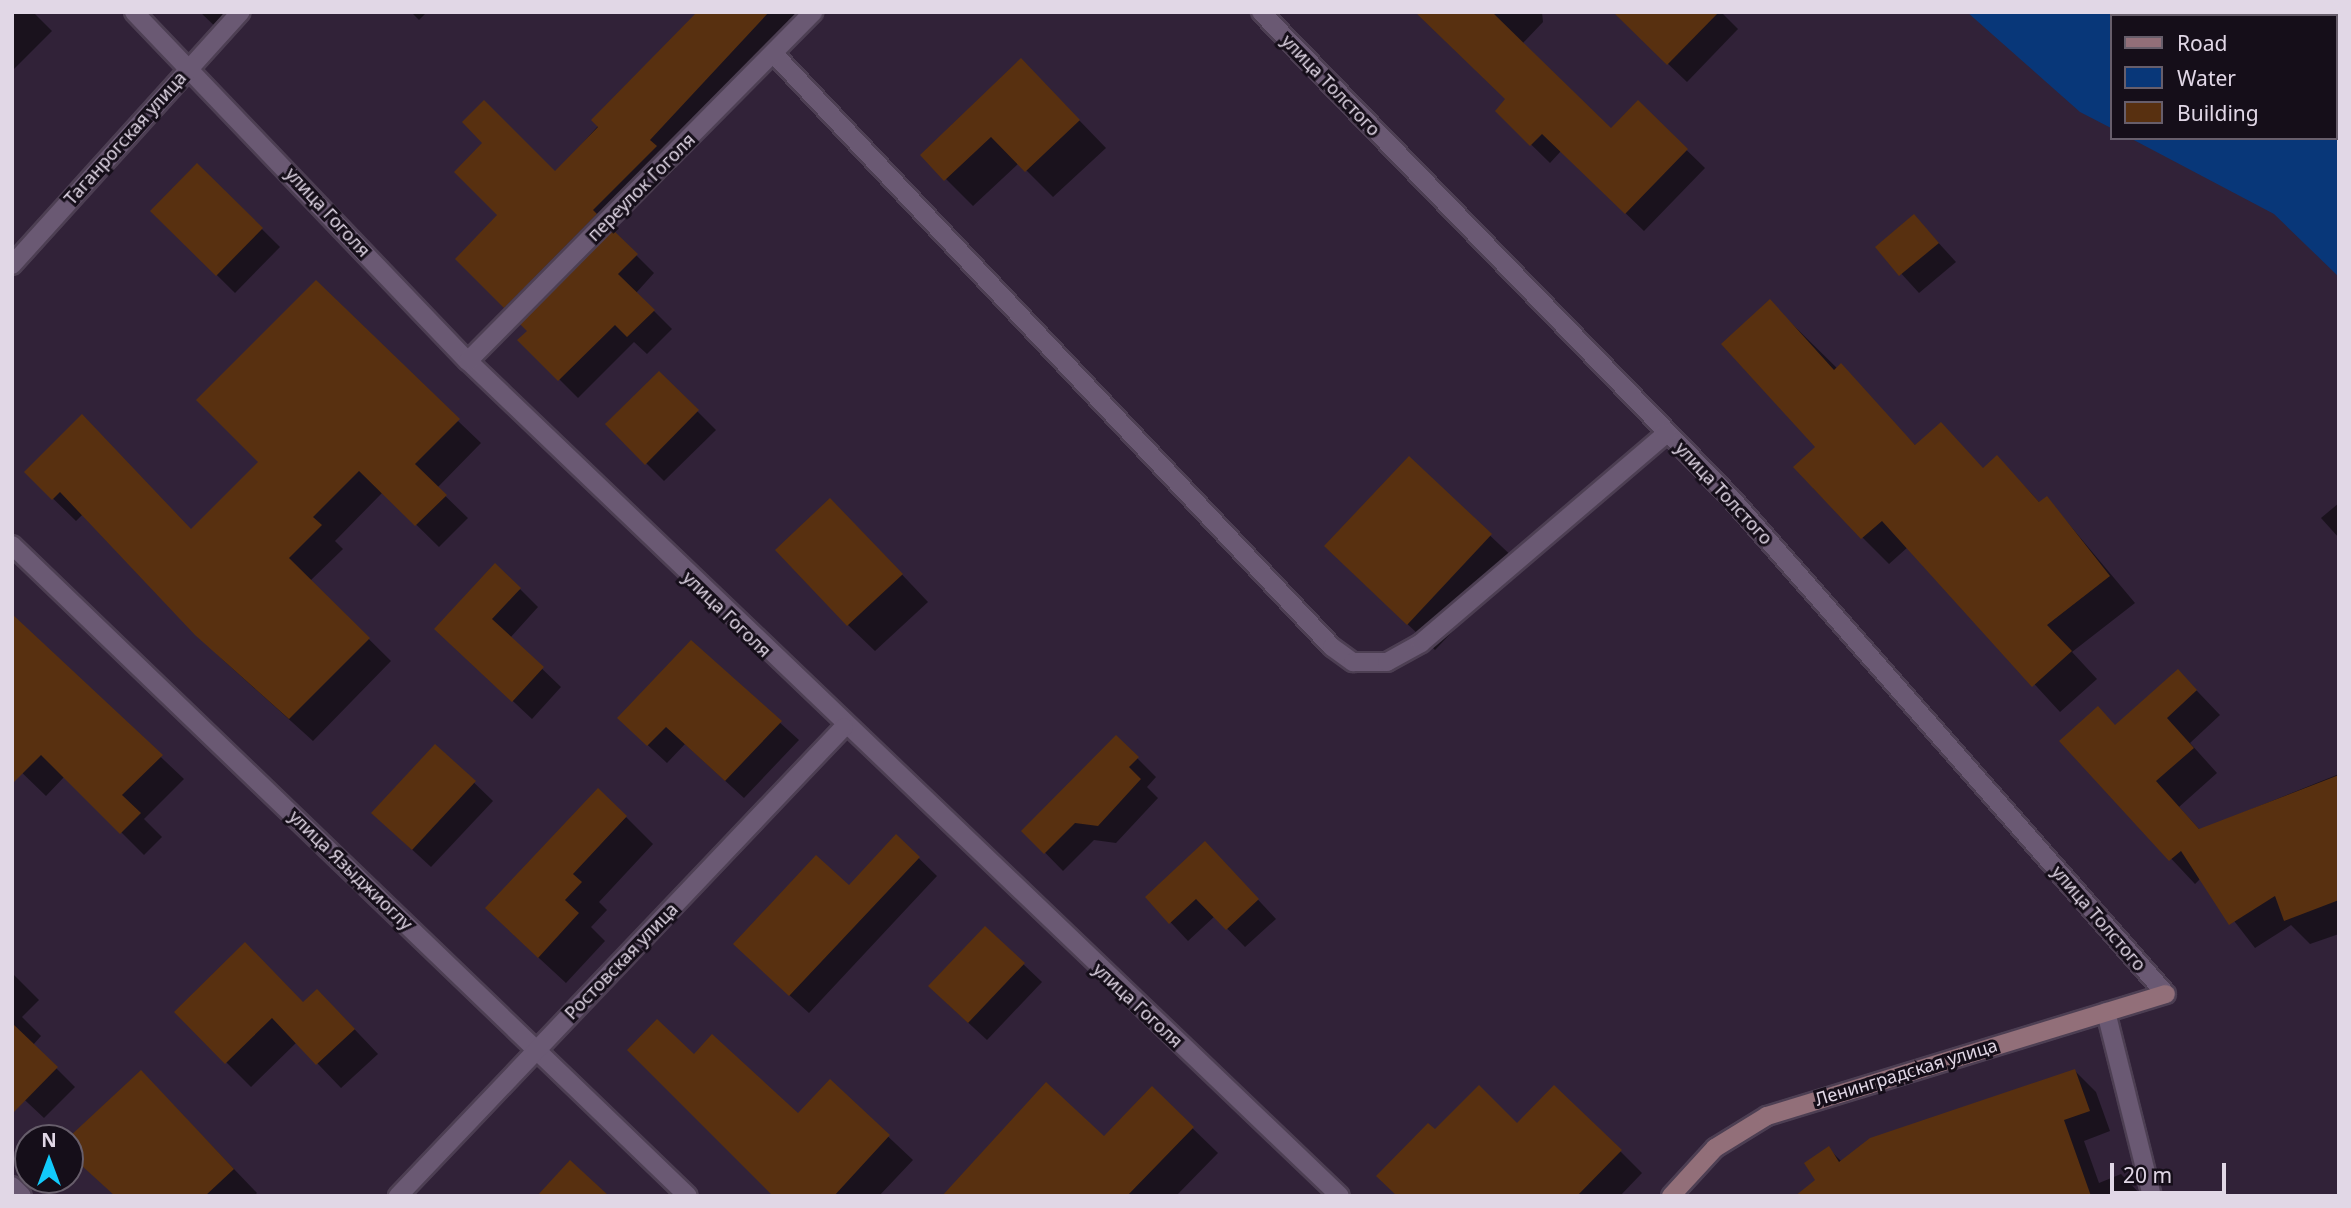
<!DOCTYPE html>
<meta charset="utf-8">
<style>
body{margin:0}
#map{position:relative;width:2351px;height:1208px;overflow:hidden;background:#312238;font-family:"Noto Sans",sans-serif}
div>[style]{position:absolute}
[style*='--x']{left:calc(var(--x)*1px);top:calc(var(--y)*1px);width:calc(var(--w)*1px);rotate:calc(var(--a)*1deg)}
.water>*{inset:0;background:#083779}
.shadow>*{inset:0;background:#0007}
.building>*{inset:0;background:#583010}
.roads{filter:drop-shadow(2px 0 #4d3f53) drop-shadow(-2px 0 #4d3f53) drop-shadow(0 2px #4d3f53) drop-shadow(0 -2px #4d3f53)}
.street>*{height:18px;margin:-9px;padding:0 9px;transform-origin:9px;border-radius:9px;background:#6a5973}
.secondary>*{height:18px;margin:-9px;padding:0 9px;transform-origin:9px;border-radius:9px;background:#926f79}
span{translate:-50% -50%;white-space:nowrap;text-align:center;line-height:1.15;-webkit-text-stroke:6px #150e19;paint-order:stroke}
.street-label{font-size:18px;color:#e1d7e6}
.frame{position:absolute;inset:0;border:14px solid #e1d7e6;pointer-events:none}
.legend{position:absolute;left:2110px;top:14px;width:228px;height:126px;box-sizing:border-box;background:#150e19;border:2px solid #675e6b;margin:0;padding:9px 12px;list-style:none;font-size:21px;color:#e1d7e6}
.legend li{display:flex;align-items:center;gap:14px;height:35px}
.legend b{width:35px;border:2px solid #675e6b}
.north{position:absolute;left:14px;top:1124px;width:70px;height:70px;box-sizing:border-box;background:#150e19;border:2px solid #675e6b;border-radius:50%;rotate:0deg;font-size:19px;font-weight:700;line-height:28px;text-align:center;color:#e1d7e6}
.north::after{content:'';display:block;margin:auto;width:24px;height:32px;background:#12cafb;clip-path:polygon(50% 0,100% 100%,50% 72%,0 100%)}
.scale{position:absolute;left:2110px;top:1163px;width:116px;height:32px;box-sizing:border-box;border:4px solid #e1d7e6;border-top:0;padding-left:9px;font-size:21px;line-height:24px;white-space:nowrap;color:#e1d7e6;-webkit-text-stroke:5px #150e19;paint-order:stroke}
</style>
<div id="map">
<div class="water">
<i style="clip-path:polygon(1967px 12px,2321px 12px,2326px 16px,2111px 16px,2111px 128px,2080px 112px)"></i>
<i style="clip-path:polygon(2335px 23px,2339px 26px,2339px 277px,2274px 214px,2130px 138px,2335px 138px)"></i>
</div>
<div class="shadow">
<i style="clip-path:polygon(12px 12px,33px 12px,52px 31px,12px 71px)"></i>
<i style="clip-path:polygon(200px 12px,243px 12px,222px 33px)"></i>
<i style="clip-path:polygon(411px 12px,427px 12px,419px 20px)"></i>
<i style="clip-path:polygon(700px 12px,809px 12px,669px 161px,676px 168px,612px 231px,654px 273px,636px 293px,672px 329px,647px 354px,634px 342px,578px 398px,520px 340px,529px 331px,457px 259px,555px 174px)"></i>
<i style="clip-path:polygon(1433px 12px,1542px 12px,1543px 22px,1522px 44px,1611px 131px,1638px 103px,1705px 168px,1644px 231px,1561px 151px,1550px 163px,1497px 111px,1508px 100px)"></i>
<i style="clip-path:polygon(1628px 12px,1721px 12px,1738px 29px,1687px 82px,1640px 37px)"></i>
<i style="clip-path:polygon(1048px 88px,1106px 148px,1053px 197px,1019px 163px,973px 206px,922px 155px)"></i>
<i style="clip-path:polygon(197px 165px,280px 247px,235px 293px,152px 211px)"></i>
<i style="clip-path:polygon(1914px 216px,1956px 262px,1919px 293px,1877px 247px)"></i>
<i style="clip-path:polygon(1770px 302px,1916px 446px,1984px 470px,1997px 457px,2040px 503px,2047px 498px,2135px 603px,2072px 652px,2097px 679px,2060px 712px,1908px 547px,1889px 564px,1813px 488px,1818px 447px)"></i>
<i style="clip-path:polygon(659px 373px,716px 430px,664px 481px,607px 424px)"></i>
<i style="clip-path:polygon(458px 421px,481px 443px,437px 488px,468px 518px,439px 547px,383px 492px,335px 541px,343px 549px,310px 581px,391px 661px,313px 741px,222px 659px,83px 514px,76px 521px,26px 472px,192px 531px)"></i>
<i style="clip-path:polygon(1409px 459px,1518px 562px,1435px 650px,1353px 573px)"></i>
<i style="clip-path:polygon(2339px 503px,2339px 538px,2321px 518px)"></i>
<i style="clip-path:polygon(857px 527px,928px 602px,875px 651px,848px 625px)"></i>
<i style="clip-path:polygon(520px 589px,538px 607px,510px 638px,561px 687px,532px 719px,455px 647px)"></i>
<i style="clip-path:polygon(12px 616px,184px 779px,144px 819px,162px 837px,144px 855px,65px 776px,46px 796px,14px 765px)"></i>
<i style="clip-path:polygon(691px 642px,799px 740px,744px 798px,685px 744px,667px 763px,638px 736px)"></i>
<i style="clip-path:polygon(2178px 671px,2220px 715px,2190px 743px,2217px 773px,2179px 807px,2200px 830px,2339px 774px,2339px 934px,2310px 944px,2291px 925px,2255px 948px,2201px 878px,2195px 884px,2061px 741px,2116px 727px)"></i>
<i style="clip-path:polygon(1116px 737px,1156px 777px,1147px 787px,1158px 798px,1116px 843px,1094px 840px,1063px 871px,1024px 831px)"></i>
<i style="clip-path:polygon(436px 746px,493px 801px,431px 867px,392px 831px)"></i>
<i style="clip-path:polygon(626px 817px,653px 844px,599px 902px,607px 910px,591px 927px,605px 941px,566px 983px,514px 935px)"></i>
<i style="clip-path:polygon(896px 836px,937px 876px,809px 1013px,753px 962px,849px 887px)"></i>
<i style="clip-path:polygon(1223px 862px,1276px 919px,1245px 947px,1215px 916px,1188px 941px,1148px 898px)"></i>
<i style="clip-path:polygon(1023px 964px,1042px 982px,987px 1040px,948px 1004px)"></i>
<i style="clip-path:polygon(12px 973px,39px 1000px,22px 1017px,41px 1036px,33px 1045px,75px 1087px,44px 1118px,12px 1088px)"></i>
<i style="clip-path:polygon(303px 1004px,341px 1015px,378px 1054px,341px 1088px,297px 1042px,251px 1087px,176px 1012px)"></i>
<i style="clip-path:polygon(694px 1056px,798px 1116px,830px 1082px,913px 1160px,879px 1196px,777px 1196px)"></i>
<i style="clip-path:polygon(2075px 1071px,2096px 1092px,2110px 1131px,2084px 1141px,2099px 1183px,2121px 1174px,2142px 1196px,1827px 1196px,1829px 1149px,1842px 1162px)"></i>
<i style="clip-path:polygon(1152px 1089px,1218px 1153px,1176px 1196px,955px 1196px,1104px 1138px)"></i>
<i style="clip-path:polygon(164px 1096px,257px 1193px,254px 1196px,117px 1196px)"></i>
<i style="clip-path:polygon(1517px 1125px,1620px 1151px,1642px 1173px,1620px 1196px,1406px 1196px,1435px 1132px)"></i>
</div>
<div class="building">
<i style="clip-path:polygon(697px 12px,769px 12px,650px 140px,657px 146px,593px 210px,597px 214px,504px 308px,455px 259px,497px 215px,454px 172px,482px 143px,462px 122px,484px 100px,555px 171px,598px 127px,591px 120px)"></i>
<i style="clip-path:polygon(1415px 12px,1492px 12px,1611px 128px,1638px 100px,1688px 149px,1625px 214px,1542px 134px,1530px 146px,1495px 111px,1505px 99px)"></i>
<i style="clip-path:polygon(1613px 12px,1719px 12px,1667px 65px)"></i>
<i style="clip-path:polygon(1021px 58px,1080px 120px,1025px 172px,991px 137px,944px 181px,920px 155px)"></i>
<i style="clip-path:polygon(197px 163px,263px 228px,216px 276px,150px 211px)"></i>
<i style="clip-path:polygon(1914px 214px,1939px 243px,1899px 276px,1875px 247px)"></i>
<i style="clip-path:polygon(613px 230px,638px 254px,618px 274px,655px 310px,627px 337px,615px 325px,558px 381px,517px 340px,527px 331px,520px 324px)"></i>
<i style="clip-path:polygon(316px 280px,460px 419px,415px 464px,447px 495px,415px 526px,359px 471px,313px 517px,322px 525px,289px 558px,370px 638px,289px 719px,195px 635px,60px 492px,52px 500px,24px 472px,82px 414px,191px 529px,258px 462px,196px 400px)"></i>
<i style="clip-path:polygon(1770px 299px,1834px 370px,1841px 363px,1915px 445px,1941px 422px,1983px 468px,1997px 455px,2039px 502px,2047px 496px,2110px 576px,2047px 625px,2072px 651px,2032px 687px,1882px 521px,1861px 539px,1793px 467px,1815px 447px,1721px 344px)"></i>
<i style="clip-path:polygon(659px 371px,699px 410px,645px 465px,605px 424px)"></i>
<i style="clip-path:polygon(1409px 456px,1492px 534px,1407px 625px,1324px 546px)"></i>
<i style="clip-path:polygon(830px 498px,903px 574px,847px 626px,775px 550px)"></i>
<i style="clip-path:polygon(495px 563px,521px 588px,492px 619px,544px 667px,512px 702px,434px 629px)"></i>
<i style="clip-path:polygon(12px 614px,163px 755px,122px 795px,141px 813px,120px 834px,41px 755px,12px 784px)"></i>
<i style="clip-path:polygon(691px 640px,782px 721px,725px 781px,666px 727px,647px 746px,617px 718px)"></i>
<i style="clip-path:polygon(2178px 669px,2197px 690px,2167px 718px,2194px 748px,2156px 781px,2199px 829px,2339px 775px,2339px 900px,2284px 921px,2275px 896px,2229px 925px,2181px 851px,2169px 861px,2059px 741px,2098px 706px,2115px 725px)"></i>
<i style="clip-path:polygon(1116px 735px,1139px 757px,1129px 767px,1141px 779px,1098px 826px,1075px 823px,1044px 854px,1021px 831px)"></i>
<i style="clip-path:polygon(435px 744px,476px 781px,412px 850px,371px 813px)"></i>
<i style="clip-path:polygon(598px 788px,627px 816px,573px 874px,582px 882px,565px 900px,579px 913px,538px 958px,485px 908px)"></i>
<i style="clip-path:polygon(896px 834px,920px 857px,789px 996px,733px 944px,816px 855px,849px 885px)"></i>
<i style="clip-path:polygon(1205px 841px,1259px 899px,1226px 930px,1196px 899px,1169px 924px,1145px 897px)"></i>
<i style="clip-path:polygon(985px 926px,1025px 963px,968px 1023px,928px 986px)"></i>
<i style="clip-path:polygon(245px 942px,303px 1002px,317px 989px,355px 1029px,316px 1065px,272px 1018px,225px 1064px,174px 1012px)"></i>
<i style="clip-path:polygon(657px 1019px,694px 1054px,712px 1034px,798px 1113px,830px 1079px,890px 1135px,834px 1196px,773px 1196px,627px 1050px)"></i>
<i style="clip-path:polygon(12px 1023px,58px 1067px,12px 1114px)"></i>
<i style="clip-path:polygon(2075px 1069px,2090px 1111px,2064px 1120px,2091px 1196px,1795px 1196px,1815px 1180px,1804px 1163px,1829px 1146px,1839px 1162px,1870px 1138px)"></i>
<i style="clip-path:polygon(141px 1070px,234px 1169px,205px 1196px,115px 1196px,70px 1155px,68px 1138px)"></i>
<i style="clip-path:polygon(1046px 1082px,1104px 1136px,1152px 1086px,1194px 1127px,1127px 1196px,942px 1196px)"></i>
<i style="clip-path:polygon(1479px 1085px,1517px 1123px,1554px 1085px,1622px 1150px,1577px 1196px,1397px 1196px,1376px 1176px,1428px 1123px,1435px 1129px)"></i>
<i style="clip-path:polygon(570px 1160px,609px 1196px,537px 1196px)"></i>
</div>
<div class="roads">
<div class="street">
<i style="--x:134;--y:12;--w:483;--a:46.3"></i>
<i style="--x:468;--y:361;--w:1207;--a:43.76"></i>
<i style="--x:1261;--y:12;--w:678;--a:45.96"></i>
<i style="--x:1732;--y:499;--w:658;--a:48.76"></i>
<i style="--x:773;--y:53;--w:816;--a:46.74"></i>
<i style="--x:1332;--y:647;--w:26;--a:36"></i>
<i style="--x:1353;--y:662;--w:34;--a:0"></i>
<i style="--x:1387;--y:662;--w:39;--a:-29"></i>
<i style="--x:1421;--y:643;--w:323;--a:-40.5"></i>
<i style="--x:12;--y:265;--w:341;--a:-47.9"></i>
<i style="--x:468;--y:361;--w:491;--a:-45.3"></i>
<i style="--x:12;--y:545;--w:938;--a:43.92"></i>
<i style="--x:2106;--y:1012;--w:190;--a:76"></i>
<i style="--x:12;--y:1186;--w:14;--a:45"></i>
<i style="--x:398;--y:1196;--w:647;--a:-46.44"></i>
</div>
<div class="secondary">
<i style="--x:1671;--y:1196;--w:65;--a:-47.5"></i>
<i style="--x:1715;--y:1148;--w:61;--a:-31.6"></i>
<i style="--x:1767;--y:1116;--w:417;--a:-17"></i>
</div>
</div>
<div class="street-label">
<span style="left:1331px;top:85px;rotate:46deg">улица Толстого</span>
<span style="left:125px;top:138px;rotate:-48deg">Таганрогская улица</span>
<span style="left:641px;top:187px;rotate:-45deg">переулок Гоголя</span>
<span style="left:328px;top:212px;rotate:47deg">улица Гоголя</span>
<span style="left:1724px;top:493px;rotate:47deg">улица Толстого</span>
<span style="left:727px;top:614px;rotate:44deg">улица Гоголя</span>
<span style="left:351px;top:870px;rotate:44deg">улица Языджиоглу</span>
<span style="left:2099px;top:918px;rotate:49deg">улица Толстого</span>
<span style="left:621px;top:961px;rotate:-46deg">Ростовская улица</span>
<span style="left:1138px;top:1005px;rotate:43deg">улица Гоголя</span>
<span style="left:1906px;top:1072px;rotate:-17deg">Ленинградская улица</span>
</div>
<div class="frame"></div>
<ul class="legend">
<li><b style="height:9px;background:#926f79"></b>Road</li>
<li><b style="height:19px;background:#083779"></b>Water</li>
<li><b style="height:19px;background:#583010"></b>Building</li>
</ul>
<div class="north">N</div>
<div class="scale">20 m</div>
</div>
